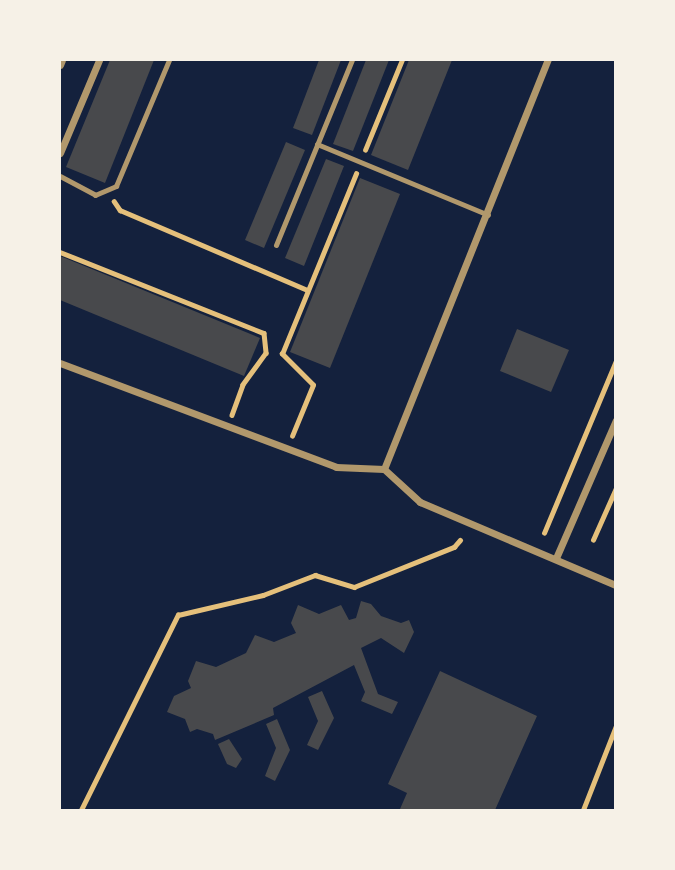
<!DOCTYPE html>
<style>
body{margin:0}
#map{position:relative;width:675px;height:870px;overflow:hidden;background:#14213d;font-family:"Work Sans",sans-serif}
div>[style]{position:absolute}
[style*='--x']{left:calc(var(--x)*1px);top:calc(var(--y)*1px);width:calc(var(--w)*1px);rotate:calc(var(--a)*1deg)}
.building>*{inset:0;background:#48494c}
.path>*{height:4.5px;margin:-2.25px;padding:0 2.25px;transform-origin:2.25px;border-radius:2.25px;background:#e5c07b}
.service>*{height:5px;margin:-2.5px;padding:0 2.5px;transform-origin:2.5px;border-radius:2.5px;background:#b1986c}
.minor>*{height:7px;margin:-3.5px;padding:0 3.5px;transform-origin:3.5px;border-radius:3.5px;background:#b1986c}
span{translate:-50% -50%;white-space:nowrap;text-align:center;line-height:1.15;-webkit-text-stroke:5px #f6f1e7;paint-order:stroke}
.frame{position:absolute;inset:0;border:61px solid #f6f1e7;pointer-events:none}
</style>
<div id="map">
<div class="building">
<i style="clip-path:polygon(110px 60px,154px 60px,105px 183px,66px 167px)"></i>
<i style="clip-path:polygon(319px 60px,341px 60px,312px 135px,293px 128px)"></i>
<i style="clip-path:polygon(366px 60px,389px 60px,353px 151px,333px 144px)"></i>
<i style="clip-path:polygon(409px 60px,452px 60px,408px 170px,371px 155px)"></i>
<i style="clip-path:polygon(286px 142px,305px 150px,264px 248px,245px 240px)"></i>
<i style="clip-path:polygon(326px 159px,344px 166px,304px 266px,285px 258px)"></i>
<i style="clip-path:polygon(360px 178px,400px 194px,330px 368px,290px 352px)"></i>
<i style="clip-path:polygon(60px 256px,260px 338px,244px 376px,60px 300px)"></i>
<i style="clip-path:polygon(517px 329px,569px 350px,551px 392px,500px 371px)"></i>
<i style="clip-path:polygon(361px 601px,371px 604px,381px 616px,401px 623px,409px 620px,414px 632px,404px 653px,381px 638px,361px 648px,378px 694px,398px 702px,392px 714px,361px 701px,365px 692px,354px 665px,273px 708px,274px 715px,215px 740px,213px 734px,197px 729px,190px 732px,185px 719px,167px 712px,174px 696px,191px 688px,188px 681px,196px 661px,216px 667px,246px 653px,255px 635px,274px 642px,296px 633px,291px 623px,298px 605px,319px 614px,341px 605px,349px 620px,356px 618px)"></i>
<i style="clip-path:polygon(440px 671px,537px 716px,495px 810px,403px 810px,400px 809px,407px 793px,388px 784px)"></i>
<i style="clip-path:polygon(322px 691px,334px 718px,318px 750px,307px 745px,318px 721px,308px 697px)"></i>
<i style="clip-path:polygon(277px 719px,290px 750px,275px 781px,265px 776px,276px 748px,266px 724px)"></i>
<i style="clip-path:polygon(229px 739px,242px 759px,236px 768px,227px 764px,218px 744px)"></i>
</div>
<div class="path">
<i style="--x:365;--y:150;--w:97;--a:-67.7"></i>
<i style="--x:114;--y:201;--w:11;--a:56"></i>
<i style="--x:120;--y:210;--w:204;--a:23.1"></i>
<i style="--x:60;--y:252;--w:219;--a:21.7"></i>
<i style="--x:264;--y:333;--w:20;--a:84"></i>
<i style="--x:266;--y:353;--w:39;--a:126"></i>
<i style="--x:243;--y:385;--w:32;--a:110"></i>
<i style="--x:292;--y:436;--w:55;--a:-67.6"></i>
<i style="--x:313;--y:385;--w:44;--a:-135"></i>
<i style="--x:282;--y:354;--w:195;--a:-67.7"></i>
<i style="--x:544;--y:533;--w:186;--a:-67.3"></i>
<i style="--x:593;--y:540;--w:57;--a:-66.1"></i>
<i style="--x:81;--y:810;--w:218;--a:-63.6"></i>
<i style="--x:178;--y:615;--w:87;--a:-13.2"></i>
<i style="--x:263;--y:595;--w:56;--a:-21"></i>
<i style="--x:315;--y:575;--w:41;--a:17.1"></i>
<i style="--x:354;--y:587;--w:108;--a:-21.8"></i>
<i style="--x:454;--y:547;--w:9;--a:-49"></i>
<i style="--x:583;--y:810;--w:90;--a:-68.6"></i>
</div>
<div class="service">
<i style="--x:317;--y:144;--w:185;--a:22.5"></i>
<i style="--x:60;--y:176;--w:40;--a:28"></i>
<i style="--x:95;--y:195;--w:23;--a:-23"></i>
<i style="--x:116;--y:186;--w:137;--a:-67.2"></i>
<i style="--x:276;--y:245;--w:200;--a:-67.7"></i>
</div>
<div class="minor">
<i style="--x:60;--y:65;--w:5;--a:-68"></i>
<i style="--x:60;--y:153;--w:101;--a:-67.2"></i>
<i style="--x:60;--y:363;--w:295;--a:20.6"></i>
<i style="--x:336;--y:467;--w:48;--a:2.4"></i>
<i style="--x:384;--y:469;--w:49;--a:42.5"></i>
<i style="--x:420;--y:502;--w:213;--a:23"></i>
<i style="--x:384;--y:469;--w:441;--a:-68.2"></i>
<i style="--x:556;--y:558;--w:150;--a:-66.5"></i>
</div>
<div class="frame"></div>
</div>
